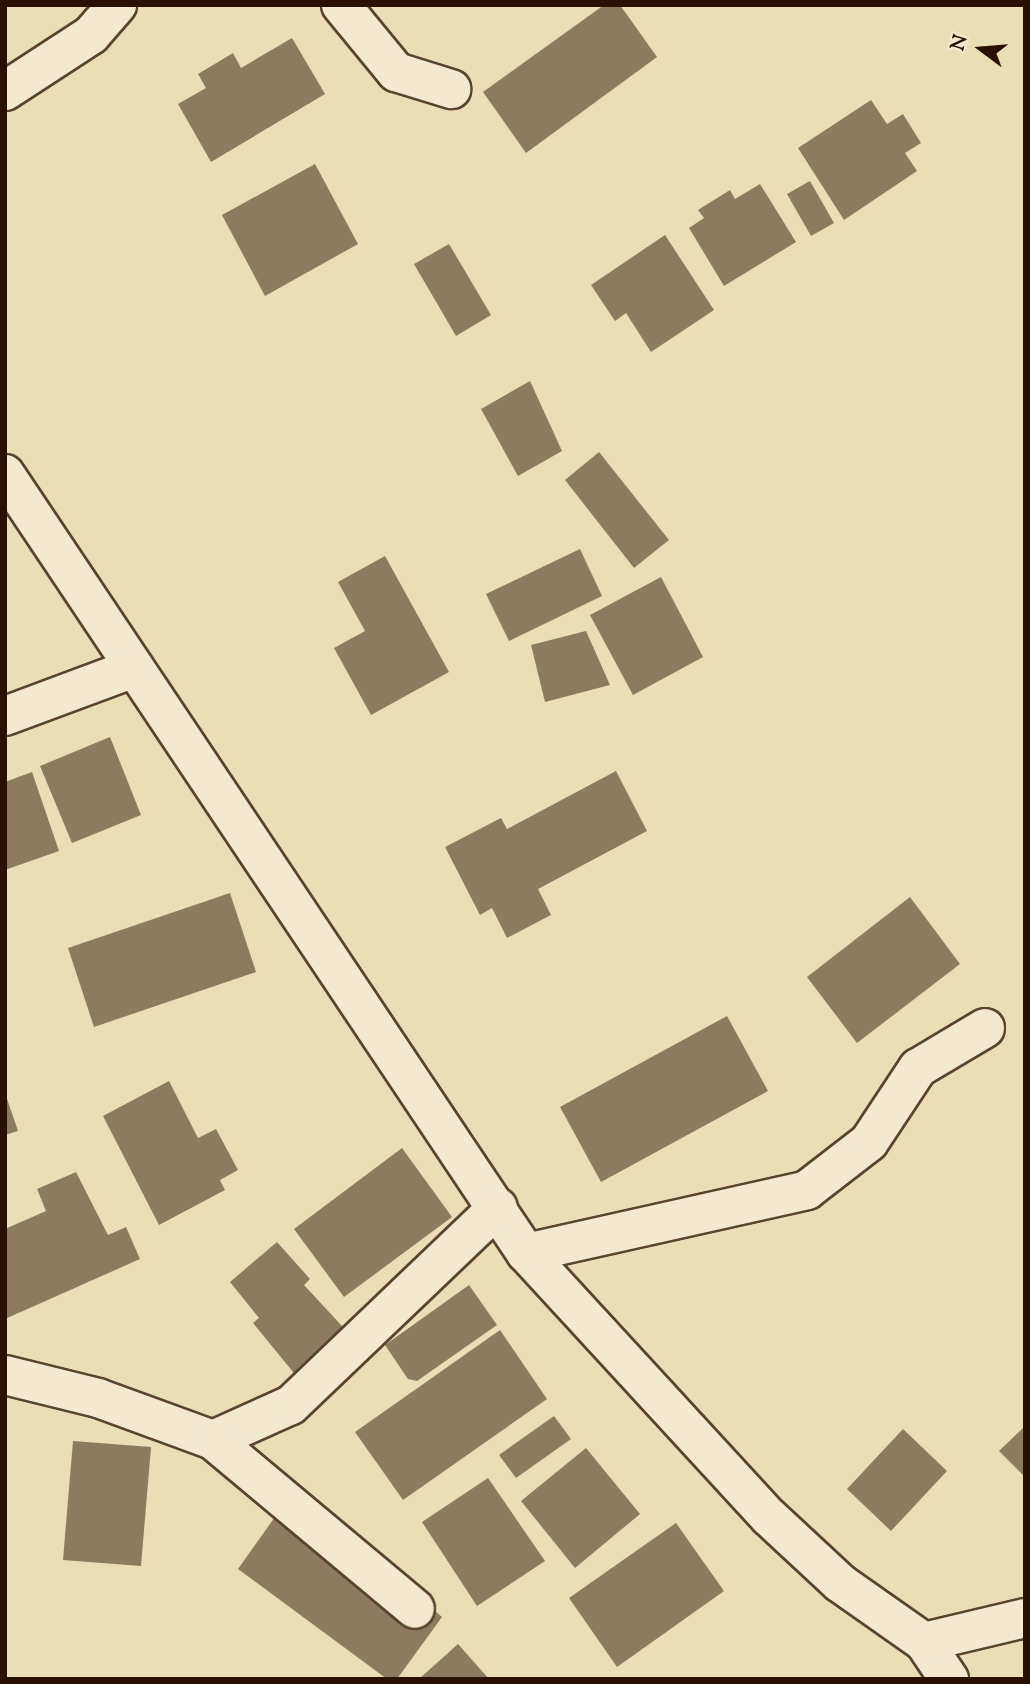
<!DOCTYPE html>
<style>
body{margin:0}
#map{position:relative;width:1030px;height:1684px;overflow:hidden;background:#ebddb5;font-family:"Sorts Mill Goudy",serif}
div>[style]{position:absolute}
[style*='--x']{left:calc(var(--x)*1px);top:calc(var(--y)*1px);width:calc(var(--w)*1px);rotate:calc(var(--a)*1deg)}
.building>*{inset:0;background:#8e7b5f}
.roads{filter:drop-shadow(2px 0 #5a432f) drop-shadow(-2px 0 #5a432f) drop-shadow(0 2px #5a432f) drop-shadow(0 -2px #5a432f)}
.minor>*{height:38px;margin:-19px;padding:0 19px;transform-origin:19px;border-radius:19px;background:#f2e9cf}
span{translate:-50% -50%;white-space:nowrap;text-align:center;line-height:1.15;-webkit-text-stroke:5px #f2e9cf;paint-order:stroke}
.frame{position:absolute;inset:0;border:7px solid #2a1002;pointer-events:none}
.north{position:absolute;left:946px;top:14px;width:70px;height:70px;-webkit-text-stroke:5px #f2e9cf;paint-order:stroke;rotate:286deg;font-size:19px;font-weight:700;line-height:28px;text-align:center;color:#2a1002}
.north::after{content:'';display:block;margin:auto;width:24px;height:32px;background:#2a1002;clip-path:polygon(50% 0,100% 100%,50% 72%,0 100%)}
</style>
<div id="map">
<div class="building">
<i style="clip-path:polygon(604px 5px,620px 5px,657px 57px,526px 153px,483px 92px)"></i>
<i style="clip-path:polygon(292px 38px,325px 94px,211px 162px,178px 104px,206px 88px,198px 74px,233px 53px,241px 68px)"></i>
<i style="clip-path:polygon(871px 100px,887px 124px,903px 114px,921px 143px,905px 153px,917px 171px,844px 220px,798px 148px)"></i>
<i style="clip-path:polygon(315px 164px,358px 244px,265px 296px,222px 215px)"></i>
<i style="clip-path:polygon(810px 181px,834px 223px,811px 236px,787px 194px)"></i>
<i style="clip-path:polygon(760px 184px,796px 242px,724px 286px,689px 228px,704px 218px,698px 210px,730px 190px,735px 199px)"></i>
<i style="clip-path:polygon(665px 235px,714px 310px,651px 352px,626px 313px,615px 321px,591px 285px)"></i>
<i style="clip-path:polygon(449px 244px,491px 315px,456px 336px,414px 264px)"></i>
<i style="clip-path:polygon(530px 381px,562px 451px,518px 476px,481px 409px)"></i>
<i style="clip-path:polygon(599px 452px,669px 540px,634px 568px,565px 480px)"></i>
<i style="clip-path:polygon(580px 549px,602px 596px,509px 641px,486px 594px)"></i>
<i style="clip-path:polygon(385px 556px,449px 672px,371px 715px,334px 648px,365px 631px,338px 582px)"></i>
<i style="clip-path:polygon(661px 577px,703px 657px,633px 695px,590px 615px)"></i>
<i style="clip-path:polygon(586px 631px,610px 685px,545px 702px,531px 645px)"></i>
<i style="clip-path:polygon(110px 737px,141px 815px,72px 843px,40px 766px)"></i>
<i style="clip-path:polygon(616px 771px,647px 831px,538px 889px,551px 915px,507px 938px,492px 908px,480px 915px,445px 847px,501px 818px,507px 829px)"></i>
<i style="clip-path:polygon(32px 772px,59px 851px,5px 870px,5px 782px)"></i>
<i style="clip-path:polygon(230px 893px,256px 972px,94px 1027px,68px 948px)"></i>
<i style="clip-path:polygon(910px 897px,960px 964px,857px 1043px,807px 977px)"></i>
<i style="clip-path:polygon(727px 1016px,768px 1091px,601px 1182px,560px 1107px)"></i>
<i style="clip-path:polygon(169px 1081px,198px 1138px,216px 1129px,238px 1170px,220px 1180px,225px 1190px,159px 1225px,103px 1116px)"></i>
<i style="clip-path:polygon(5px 1093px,18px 1131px,5px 1135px)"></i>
<i style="clip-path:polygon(402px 1148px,452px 1217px,344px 1297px,294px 1229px)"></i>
<i style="clip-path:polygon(76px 1172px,108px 1235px,126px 1227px,140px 1259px,5px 1319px,5px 1229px,46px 1211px,37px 1189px)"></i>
<i style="clip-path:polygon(277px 1242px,310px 1279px,304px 1285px,354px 1339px,302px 1383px,253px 1323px,259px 1318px,230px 1282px)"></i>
<i style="clip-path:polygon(469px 1285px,497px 1325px,417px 1381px,408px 1379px,385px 1345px)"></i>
<i style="clip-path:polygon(500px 1330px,547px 1399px,403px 1500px,355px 1432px)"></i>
<i style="clip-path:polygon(554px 1416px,571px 1439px,516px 1478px,499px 1455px)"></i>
<i style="clip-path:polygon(1025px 1426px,1025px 1477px,999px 1451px)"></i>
<i style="clip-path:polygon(903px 1429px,947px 1471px,891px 1531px,847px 1489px)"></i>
<i style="clip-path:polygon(73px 1441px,151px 1447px,141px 1566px,63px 1560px)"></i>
<i style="clip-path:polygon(586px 1448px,640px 1514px,575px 1568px,521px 1501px)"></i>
<i style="clip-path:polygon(488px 1478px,545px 1561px,477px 1606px,422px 1522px)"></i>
<i style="clip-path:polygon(294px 1490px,442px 1617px,397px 1679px,387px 1679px,238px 1569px)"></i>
<i style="clip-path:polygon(676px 1523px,724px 1591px,617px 1667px,569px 1598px)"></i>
<i style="clip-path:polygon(458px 1644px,489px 1679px,419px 1679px)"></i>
</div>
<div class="roads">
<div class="minor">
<i style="--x:341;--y:5;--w:87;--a:50.6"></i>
<i style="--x:396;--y:72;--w:58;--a:17.2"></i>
<i style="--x:5;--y:91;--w:103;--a:-33.1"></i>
<i style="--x:91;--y:35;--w:40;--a:-49"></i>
<i style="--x:5;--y:474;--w:937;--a:56.23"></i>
<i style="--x:526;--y:1253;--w:359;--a:47.4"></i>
<i style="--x:769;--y:1517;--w:97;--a:42.9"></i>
<i style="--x:840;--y:1583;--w:103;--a:35.1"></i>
<i style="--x:924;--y:1642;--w:45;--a:56"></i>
<i style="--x:5;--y:716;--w:138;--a:-20.4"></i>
<i style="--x:526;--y:1253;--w:288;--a:-12.6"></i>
<i style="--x:807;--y:1190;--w:78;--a:-37.7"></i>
<i style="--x:869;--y:1142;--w:89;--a:-56.5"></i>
<i style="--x:918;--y:1068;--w:78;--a:-30.8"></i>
<i style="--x:5;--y:1375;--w:96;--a:13.9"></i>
<i style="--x:98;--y:1398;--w:122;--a:20.1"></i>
<i style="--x:213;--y:1440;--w:85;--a:-24.2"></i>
<i style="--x:291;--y:1405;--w:286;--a:-43.7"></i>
<i style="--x:213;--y:1440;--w:263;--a:39.9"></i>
<i style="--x:924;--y:1642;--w:104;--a:-13.4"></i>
</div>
</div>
<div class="frame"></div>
<div class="north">N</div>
</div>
